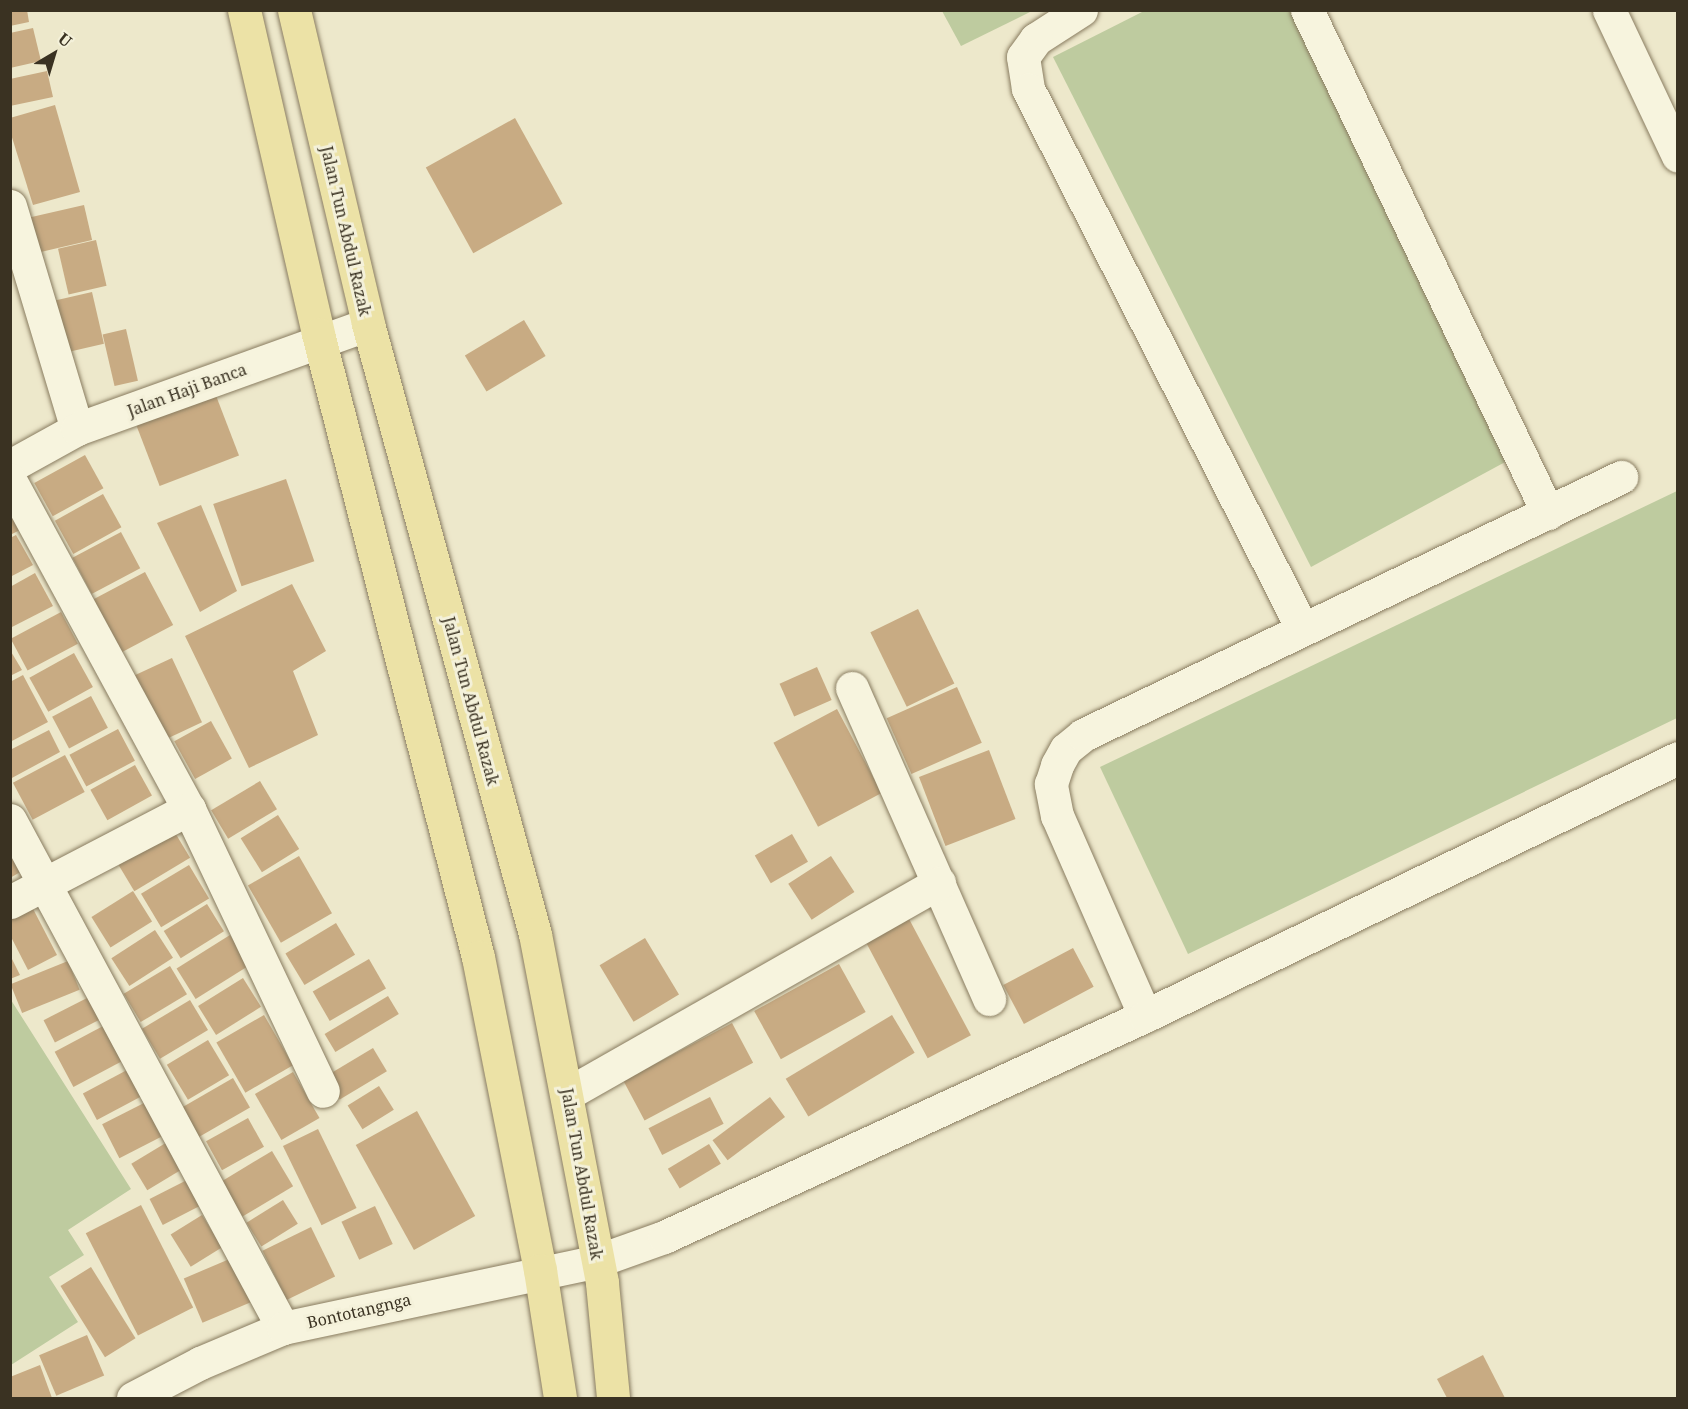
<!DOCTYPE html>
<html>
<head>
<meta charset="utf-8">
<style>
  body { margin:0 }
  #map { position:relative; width:1688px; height:1409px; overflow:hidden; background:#ede8cb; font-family:"Noto Serif",serif }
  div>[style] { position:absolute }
  .green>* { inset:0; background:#becb9f }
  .building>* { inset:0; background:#c8ab83; transform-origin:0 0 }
  .roads { filter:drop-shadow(0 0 2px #897c60) drop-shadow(0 0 2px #897c60) }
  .minor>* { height:33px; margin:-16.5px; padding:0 16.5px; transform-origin:16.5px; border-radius:16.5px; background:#f7f4de }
  .major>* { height:33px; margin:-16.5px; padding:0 16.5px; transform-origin:16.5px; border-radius:16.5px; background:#ece2a6 }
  span { translate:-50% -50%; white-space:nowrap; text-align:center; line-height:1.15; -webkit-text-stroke:6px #f4f1da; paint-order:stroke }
  .street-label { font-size:16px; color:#3a3222 }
  .frame { position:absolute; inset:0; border:12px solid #3a3222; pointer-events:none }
  .north { position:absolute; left:24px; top:24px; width:60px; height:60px; -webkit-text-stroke:4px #f4f1da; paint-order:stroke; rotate:38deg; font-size:16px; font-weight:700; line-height:24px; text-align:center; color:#3a3222 }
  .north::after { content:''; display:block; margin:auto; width:21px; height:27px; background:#3a3222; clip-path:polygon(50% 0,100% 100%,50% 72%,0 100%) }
</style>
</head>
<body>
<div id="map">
  <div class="green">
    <i style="clip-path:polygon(942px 11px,1032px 11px,961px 46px)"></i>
    <i style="clip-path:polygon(1144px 11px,1306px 11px,1520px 454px,1311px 567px,1053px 57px)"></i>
    <i style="clip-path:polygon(1677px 491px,1677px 718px,1188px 954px,1100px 767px)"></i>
    <i style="clip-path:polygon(11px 1000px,131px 1189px,68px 1230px,84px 1255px,49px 1277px,78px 1322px,11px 1365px)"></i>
  </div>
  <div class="building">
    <i style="clip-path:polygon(10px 10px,27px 10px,29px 22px,10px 26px)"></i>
    <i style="clip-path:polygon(33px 28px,41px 61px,10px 68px,10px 33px)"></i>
    <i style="clip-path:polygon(47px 71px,53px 97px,10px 106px,10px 79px)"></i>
    <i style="clip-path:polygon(55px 105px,80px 192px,33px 205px,10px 131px,10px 118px)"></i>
    <i style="left:515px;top:118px;width:98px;height:102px;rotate:61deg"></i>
    <i style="left:84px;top:205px;width:36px;height:56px;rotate:77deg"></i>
    <i style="left:96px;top:240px;width:47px;height:39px;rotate:77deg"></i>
    <i style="left:92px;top:292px;width:53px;height:39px;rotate:77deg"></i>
    <i style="left:524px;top:320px;width:42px;height:69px;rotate:59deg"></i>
    <i style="left:126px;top:329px;width:53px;height:24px;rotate:77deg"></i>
    <i style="left:215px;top:393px;width:67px;height:85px;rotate:69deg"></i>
    <i style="left:85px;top:455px;width:38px;height:58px;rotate:61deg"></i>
    <i style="left:286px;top:479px;width:87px;height:77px;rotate:71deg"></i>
    <i style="left:103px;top:494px;width:38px;height:55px;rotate:61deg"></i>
    <i style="clip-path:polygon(201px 505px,237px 591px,200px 612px,157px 523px)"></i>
    <i style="clip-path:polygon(10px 512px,20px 530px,10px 535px)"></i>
    <i style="left:121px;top:532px;width:41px;height:55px;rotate:62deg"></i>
    <i style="clip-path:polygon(16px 535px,33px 565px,10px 577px,10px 538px)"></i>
    <i style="left:145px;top:572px;width:60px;height:62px;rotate:62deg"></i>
    <i style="clip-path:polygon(35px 573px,53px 606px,10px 628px,10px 587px)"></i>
    <i style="clip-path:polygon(292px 584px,326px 651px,293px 671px,318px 735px,249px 768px,185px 636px)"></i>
    <i style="left:918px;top:609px;width:83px;height:53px;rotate:64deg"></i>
    <i style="left:61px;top:612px;width:36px;height:57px;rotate:62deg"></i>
    <i style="clip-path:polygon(10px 650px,22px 670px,10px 676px)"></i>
    <i style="left:74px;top:653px;width:39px;height:51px;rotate:61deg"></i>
    <i style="left:172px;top:658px;width:71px;height:47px;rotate:65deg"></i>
    <i style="left:817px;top:667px;width:36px;height:41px;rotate:66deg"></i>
    <i style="clip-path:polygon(23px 675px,48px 722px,10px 742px,10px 682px)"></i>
    <i style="left:957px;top:687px;width:61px;height:77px;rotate:66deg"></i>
    <i style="left:91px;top:696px;width:36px;height:44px;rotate:62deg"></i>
    <i style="left:837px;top:709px;width:95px;height:72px;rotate:62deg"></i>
    <i style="left:211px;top:721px;width:43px;height:42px;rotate:61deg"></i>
    <i style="left:118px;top:729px;width:36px;height:55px;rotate:62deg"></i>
    <i style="clip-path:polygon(49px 730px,60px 752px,10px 779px,10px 750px)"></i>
    <i style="left:989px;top:750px;width:74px;height:75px;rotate:69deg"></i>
    <i style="left:65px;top:755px;width:42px;height:59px;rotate:62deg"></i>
    <i style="left:135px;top:765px;width:35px;height:51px;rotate:61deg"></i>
    <i style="left:260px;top:781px;width:33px;height:57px;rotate:59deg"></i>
    <i style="left:278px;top:815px;width:40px;height:44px;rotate:58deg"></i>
    <i style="left:171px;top:826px;width:37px;height:65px;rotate:59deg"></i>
    <i style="left:792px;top:834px;width:32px;height:43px;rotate:60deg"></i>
    <i style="clip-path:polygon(10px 851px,22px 871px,10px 878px)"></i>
    <i style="left:299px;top:856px;width:66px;height:59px;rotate:60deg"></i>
    <i style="left:831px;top:856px;width:43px;height:51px;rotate:57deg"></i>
    <i style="left:189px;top:865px;width:39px;height:56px;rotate:59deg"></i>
    <i style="left:133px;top:891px;width:36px;height:49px;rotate:58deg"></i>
    <i style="clip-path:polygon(30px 903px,57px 955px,28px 970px,10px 935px,10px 913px)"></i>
    <i style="left:207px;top:904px;width:32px;height:51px;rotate:58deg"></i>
    <i style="left:908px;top:917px;width:134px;height:49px;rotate:62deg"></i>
    <i style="left:336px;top:923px;width:37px;height:59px;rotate:59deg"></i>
    <i style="left:155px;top:930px;width:33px;height:52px;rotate:57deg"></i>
    <i style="left:230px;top:935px;width:36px;height:63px;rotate:58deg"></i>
    <i style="left:645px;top:938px;width:66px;height:53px;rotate:59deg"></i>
    <i style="left:1073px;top:948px;width:44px;height:79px;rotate:62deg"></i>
    <i style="clip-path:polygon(10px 955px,20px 975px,10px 979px)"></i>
    <i style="left:369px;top:959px;width:34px;height:65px;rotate:60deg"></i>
    <i style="left:68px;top:961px;width:31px;height:62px;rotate:68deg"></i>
    <i style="left:839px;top:964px;width:55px;height:97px;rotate:61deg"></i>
    <i style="left:170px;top:966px;width:33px;height:54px;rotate:59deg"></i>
    <i style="left:243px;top:978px;width:34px;height:53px;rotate:58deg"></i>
    <i style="left:388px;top:996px;width:21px;height:74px;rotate:59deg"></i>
    <i style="left:89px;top:997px;width:25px;height:51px;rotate:63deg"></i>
    <i style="left:190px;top:1000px;width:35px;height:56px;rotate:59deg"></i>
    <i style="left:264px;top:1015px;width:58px;height:55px;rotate:60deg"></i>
    <i style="left:892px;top:1015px;width:44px;height:124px;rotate:59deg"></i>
    <i style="left:732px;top:1023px;width:45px;height:123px;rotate:62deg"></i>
    <i style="left:105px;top:1025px;width:40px;height:57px;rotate:62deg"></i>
    <i style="left:208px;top:1040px;width:41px;height:48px;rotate:59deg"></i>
    <i style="left:373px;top:1048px;width:27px;height:55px;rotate:59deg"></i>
    <i style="left:127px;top:1070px;width:30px;height:50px;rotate:62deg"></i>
    <i style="left:293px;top:1072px;width:53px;height:44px;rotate:60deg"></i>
    <i style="left:233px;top:1078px;width:34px;height:59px;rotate:60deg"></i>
    <i style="left:379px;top:1086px;width:28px;height:37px;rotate:58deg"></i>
    <i style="left:710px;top:1097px;width:30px;height:69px;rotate:63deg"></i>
    <i style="left:770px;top:1097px;width:25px;height:72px;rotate:53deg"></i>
    <i style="left:144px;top:1103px;width:38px;height:47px;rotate:63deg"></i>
    <i style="left:417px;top:1111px;width:120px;height:70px;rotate:61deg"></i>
    <i style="left:248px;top:1118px;width:33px;height:48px;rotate:61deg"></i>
    <i style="left:318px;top:1129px;width:88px;height:39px;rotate:64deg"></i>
    <i style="left:169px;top:1141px;width:31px;height:44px;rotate:59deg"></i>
    <i style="left:709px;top:1144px;width:23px;height:48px;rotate:59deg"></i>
    <i style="left:272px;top:1151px;width:41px;height:59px;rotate:59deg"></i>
    <i style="left:187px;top:1180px;width:29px;height:42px;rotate:63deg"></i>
    <i style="left:283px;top:1200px;width:28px;height:43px;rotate:58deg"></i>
    <i style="left:141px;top:1205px;width:115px;height:62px;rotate:63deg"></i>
    <i style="left:375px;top:1206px;width:42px;height:37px;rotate:65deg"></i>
    <i style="left:202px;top:1215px;width:38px;height:37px;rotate:58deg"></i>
    <i style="left:311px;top:1227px;width:55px;height:54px;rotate:64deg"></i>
    <i style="left:239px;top:1255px;width:48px;height:60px;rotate:67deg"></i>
    <i style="left:91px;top:1267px;width:84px;height:36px;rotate:58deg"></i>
    <i style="left:87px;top:1335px;width:44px;height:52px;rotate:67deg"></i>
    <i style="clip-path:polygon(1483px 1355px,1505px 1398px,1447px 1398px,1437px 1379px)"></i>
    <i style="clip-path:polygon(40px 1365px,52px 1398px,10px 1398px,10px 1377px)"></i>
  </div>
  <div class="roads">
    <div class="minor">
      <i style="left:1081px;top:10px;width:54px;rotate:147.2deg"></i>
      <i style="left:1036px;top:39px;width:22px;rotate:126deg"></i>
      <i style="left:1023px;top:57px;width:32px;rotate:81deg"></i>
      <i style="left:1028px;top:89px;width:605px;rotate:63.05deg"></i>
      <i style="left:1307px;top:10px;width:558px;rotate:64.4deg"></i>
      <i style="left:1609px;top:10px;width:161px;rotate:64.7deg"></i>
      <i style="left:10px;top:206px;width:233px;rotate:73.3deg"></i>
      <i style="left:10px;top:466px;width:77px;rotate:-28.9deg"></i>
      <i style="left:77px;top:429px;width:309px;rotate:-19.8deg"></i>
      <i style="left:10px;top:480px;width:375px;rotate:61.5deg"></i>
      <i style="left:189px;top:809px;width:312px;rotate:64.6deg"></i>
      <i style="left:852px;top:688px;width:340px;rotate:66.2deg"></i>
      <i style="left:10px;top:820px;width:577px;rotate:61.75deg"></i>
      <i style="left:10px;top:902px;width:202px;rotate:-27.5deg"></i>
      <i style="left:1145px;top:1016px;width:219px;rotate:-113.7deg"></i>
      <i style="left:1057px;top:816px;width:33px;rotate:-101deg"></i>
      <i style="left:1051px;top:784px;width:20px;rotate:-72deg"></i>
      <i style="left:1057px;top:765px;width:18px;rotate:-61deg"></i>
      <i style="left:1066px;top:749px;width:22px;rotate:-39deg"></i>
      <i style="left:1083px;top:735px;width:597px;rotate:-25.62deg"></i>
      <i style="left:567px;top:1094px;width:428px;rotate:-29.6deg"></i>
      <i style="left:133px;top:1398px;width:76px;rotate:-27.6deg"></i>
      <i style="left:200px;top:1363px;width:90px;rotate:-22.9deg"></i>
      <i style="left:283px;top:1328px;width:321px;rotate:-12deg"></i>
      <i style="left:597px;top:1261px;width:71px;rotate:-19.7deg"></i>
      <i style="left:664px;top:1237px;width:529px;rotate:-24.68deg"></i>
      <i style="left:1145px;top:1016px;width:592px;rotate:-25.83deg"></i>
    </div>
    <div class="major">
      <i style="left:244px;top:10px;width:332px;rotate:77.1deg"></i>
      <i style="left:318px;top:334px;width:643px;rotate:75.6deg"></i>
      <i style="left:478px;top:957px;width:319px;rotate:78.8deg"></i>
      <i style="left:540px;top:1270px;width:130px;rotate:81.1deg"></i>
      <i style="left:294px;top:10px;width:323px;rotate:76.7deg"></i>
      <i style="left:368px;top:324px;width:632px;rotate:74.69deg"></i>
      <i style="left:535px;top:934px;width:355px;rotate:79.1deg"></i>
      <i style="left:602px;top:1283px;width:116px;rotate:84.5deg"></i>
    </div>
  </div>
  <div class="street-label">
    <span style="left:346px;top:231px;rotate:77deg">Jalan Tun Abdul Razak</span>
    <span style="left:187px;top:390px;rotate:-20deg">Jalan Haji Banca</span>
    <span style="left:471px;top:701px;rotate:75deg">Jalan Tun Abdul Razak</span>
    <span style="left:582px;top:1174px;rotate:80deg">Jalan Tun Abdul Razak</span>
    <span style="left:359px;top:1311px;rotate:-13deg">Bontotangnga</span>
  </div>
  <div class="frame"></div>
  <div class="north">U</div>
</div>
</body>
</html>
